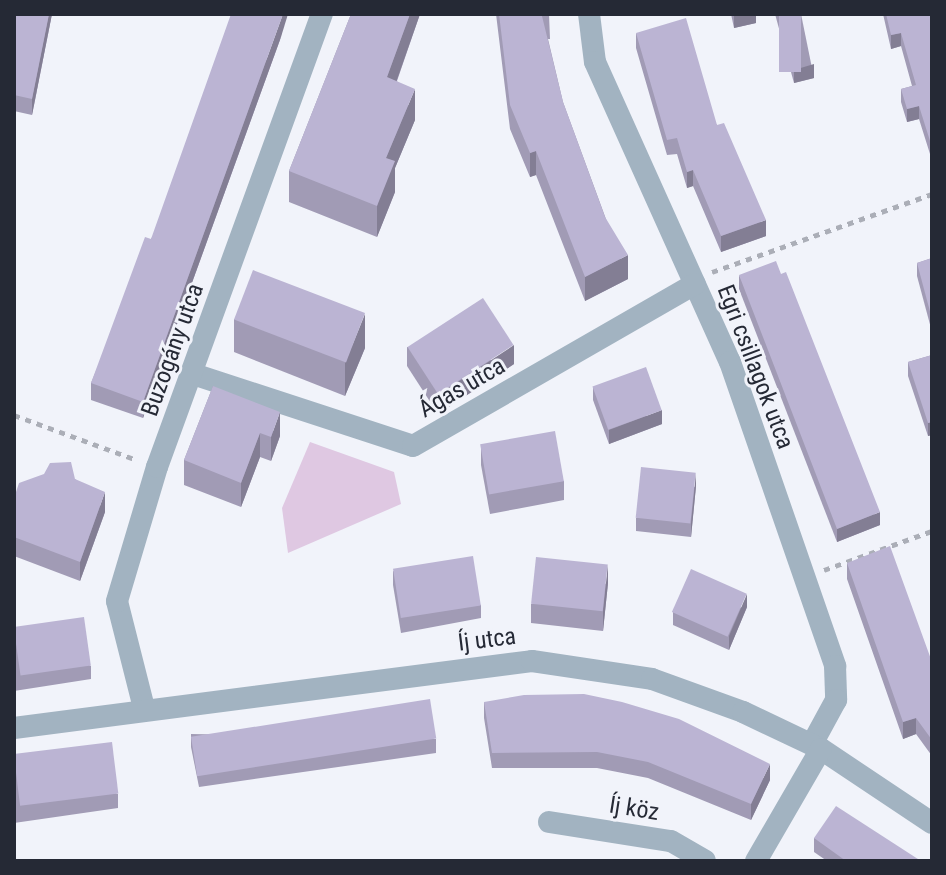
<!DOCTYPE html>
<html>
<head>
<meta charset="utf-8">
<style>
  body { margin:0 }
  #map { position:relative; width:946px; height:875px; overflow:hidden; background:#f1f3fa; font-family:"Roboto Condensed",sans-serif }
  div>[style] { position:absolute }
  .green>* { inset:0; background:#dfc8e2 }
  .path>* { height:5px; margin-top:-2.5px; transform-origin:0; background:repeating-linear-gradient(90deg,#abaeb7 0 6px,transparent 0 12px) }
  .street>* { height:22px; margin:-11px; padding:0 11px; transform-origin:11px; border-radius:11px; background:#a2b3c1 }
  .wall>* { inset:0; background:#a19bb5 }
  .shaded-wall>* { inset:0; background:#837e94; transform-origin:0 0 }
  .building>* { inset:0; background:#bbb4d3; transform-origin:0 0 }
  span { translate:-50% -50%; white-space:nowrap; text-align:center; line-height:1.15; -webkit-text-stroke:6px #f1f3fa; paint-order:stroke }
  .street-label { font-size:24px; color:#252935 }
  .frame { position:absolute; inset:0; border:16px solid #252935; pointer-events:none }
</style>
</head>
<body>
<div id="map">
  <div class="green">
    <i style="clip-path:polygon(310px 442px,394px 472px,401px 504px,288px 553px,282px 508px)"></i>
  </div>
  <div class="path">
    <i style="left:712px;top:272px;width:233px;rotate:-19.5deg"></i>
    <i style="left:14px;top:415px;width:131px;rotate:20.1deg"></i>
    <i style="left:824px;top:570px;width:115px;rotate:-19.9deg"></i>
  </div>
  <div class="street">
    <i style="left:589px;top:14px;width:48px;rotate:82.9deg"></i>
    <i style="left:595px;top:62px;width:329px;rotate:65.8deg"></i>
    <i style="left:730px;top:362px;width:322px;rotate:70.9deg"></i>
    <i style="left:835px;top:666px;width:34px;rotate:88deg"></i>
    <i style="left:836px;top:700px;width:50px;rotate:118.6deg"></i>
    <i style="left:193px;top:374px;width:231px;rotate:18.1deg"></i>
    <i style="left:413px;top:446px;width:325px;rotate:-29.9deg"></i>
    <i style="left:144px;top:708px;width:110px;rotate:-104.2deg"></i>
    <i style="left:117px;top:601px;width:140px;rotate:-73.4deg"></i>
    <i style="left:157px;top:467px;width:482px;rotate:-70deg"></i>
    <i style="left:14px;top:728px;width:522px;rotate:-7.37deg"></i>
    <i style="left:532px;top:661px;width:121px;rotate:8.5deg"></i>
    <i style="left:652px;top:679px;width:97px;rotate:19.9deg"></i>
    <i style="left:743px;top:712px;width:86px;rotate:25.4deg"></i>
    <i style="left:821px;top:749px;width:133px;rotate:33.7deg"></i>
    <i style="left:549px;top:822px;width:123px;rotate:8.9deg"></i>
    <i style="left:671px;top:841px;width:39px;rotate:30deg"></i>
    <i style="left:756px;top:861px;width:129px;rotate:-59.9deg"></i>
  </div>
  <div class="wall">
    <i style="clip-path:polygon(14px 14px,52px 14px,32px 115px,14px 111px)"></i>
    <i style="clip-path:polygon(351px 14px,420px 14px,397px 81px,415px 120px,395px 168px,395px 192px,377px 237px,289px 202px,289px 171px)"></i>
    <i style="clip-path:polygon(496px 14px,549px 14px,550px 39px,548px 39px,563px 102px,628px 279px,585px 301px,536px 175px,530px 177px,510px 129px)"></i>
    <i style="clip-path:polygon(731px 14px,756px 14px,756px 23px,734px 28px)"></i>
    <i style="clip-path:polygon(775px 14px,801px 14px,814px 78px,794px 83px)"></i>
    <i style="clip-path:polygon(883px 14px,932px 14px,930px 154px,919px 119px,907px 122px,901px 102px,901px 89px,912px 86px,901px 46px,891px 49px)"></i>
    <i style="clip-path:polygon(636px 33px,717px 125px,766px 236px,721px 252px,693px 186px,687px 188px,677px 154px,667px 155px,636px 48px)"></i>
    <i style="clip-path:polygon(281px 37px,143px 418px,91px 400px,91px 383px,151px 239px)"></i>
    <i style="clip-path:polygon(932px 258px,932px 332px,917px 276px,917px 263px)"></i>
    <i style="clip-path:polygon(739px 275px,880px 525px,837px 542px,739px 289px)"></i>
    <i style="clip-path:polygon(234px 319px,365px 348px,345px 396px,234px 352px)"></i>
    <i style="clip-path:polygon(407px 347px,514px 364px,438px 414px,407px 366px)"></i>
    <i style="clip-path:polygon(932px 355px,932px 435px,928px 436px,908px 376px,908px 362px)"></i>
    <i style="clip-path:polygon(213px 386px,280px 436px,271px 461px,260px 457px,241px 507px,184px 485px,184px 460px)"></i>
    <i style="clip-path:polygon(593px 387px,662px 424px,609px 444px,593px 400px)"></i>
    <i style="clip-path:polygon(481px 446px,564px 481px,564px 500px,490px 514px,481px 465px)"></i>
    <i style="clip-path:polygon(75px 479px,105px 512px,80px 581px,14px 556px,14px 498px)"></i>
    <i style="clip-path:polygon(696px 486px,691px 537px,636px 531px,636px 518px)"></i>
    <i style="clip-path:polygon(847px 563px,932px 662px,932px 756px,916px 734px,903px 739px,847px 579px)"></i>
    <i style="clip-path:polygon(393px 571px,481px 605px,481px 618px,401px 633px,393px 585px)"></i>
    <i style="clip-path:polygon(608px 583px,603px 631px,531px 623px,531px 604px)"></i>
    <i style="clip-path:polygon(747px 607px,729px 650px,673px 625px,673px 612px)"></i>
    <i style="clip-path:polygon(14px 627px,91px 666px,91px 679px,14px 691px)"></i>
    <i style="clip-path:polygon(484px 702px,770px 780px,751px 820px,648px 778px,597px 768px,492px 768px,484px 718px)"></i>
    <i style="clip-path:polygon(191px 734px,436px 739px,436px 753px,199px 787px,191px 747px)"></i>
    <i style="clip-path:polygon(14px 758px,118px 794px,118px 808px,14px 823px)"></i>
    <i style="clip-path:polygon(814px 838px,921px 861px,827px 861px,814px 852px)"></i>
  </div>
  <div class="shaded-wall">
    <i style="clip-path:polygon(49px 14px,52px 14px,32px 115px,32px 99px)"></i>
    <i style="clip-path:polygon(283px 14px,288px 14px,281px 37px,143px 418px,143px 402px)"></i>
    <i style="clip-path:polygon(410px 14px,420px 14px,387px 108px,387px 77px)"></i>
    <i style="clip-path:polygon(734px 14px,756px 14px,756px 23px,734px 28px)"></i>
    <i style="clip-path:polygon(901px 33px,901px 46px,891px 49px,891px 35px)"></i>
    <i style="clip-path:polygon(814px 64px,814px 78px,794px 83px,794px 70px)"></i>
    <i style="clip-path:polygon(415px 89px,415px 120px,395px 168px,395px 192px,377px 237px,377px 206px,386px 158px)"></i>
    <i style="clip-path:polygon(919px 106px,919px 119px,907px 122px,907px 109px)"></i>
    <i style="left:932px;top:140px;width:14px;height:2px;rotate:90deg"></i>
    <i style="clip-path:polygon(536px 151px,536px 175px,530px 177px,530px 153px)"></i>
    <i style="clip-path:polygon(693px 170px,693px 186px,687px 188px,687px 172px)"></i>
    <i style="clip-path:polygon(766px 220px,766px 236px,721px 252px,721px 236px)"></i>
    <i style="clip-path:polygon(628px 255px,628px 279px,585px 301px,585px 277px)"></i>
    <i style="clip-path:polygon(365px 314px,365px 348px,345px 396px,345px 363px)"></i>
    <i style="clip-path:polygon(514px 345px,514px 364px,438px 414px,438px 395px)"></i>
    <i style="clip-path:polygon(662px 410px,662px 424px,609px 444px,609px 430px)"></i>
    <i style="clip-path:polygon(280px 412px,280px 436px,271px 461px,271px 437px)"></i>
    <i style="clip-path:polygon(932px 422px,932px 435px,928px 436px,928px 423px)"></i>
    <i style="clip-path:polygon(260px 433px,260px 457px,241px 507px,241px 483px)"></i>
    <i style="clip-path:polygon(696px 473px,696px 486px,691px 537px,691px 523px)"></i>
    <i style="clip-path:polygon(105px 492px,105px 512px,80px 581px,80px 562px)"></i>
    <i style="clip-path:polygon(880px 512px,880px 525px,837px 542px,837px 529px)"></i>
    <i style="clip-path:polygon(608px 564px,608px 583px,603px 631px,603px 611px)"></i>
    <i style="clip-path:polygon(747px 594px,747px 607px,729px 650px,729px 636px)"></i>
    <i style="clip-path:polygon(916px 718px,916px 734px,903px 739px,903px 722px)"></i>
    <i style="clip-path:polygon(770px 764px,770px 780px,751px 820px,751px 804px)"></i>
  </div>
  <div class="building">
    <i style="clip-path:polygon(14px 14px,49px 14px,32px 99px,14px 95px)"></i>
    <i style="clip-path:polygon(231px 14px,283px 14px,143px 402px,91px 383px,145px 237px,151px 239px)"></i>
    <i style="clip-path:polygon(351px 14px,410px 14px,387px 77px,415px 89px,386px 158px,395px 161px,377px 206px,289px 171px)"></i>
    <i style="clip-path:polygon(499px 14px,549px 14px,550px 15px,542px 16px,563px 102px,605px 217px,628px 255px,585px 277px,536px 151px,530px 153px,510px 105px)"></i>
    <i style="left:779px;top:14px;width:22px;height:58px"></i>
    <i style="clip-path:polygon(886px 14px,932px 14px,932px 140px,930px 141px,919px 106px,907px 109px,901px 89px,916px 85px,901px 33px,891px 35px)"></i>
    <i style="clip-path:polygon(686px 18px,717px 125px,724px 123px,766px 220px,721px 236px,693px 170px,687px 172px,677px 138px,667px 140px,636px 33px)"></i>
    <i style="clip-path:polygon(932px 258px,932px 319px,917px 263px)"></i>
    <i style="clip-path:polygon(776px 261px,781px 274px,786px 272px,880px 512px,837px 529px,739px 275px)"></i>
    <i style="left:253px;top:270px;width:120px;height:53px;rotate:21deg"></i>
    <i style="left:483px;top:298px;width:56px;height:90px;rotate:57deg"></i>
    <i style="clip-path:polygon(932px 355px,932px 422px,928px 423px,908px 362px)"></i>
    <i style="left:646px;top:367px;width:46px;height:57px;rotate:70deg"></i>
    <i style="clip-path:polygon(213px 386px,280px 412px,271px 437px,260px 433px,241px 483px,184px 460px)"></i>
    <i style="left:555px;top:431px;width:51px;height:76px;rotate:80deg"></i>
    <i style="clip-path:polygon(71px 462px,75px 479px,105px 492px,80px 562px,14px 537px,14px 498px,19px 483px,44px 474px,50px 463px)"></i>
    <i style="left:641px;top:467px;width:55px;height:51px;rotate:6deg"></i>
    <i style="clip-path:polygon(890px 546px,932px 662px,932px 740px,916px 718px,903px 722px,847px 563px)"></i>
    <i style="left:473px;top:556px;width:50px;height:81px;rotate:81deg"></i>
    <i style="left:536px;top:557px;width:72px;height:47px;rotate:6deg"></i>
    <i style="left:691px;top:569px;width:61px;height:47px;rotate:24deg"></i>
    <i style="left:84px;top:617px;width:49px;height:71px;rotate:82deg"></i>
    <i style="clip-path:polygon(584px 694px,622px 702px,679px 719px,770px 764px,751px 804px,648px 762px,597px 752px,492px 753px,484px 702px,524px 695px)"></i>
    <i style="left:430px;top:699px;width:40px;height:242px;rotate:81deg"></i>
    <i style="left:112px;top:742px;width:52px;height:99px;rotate:83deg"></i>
    <i style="clip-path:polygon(836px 806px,921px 861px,846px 861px,814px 838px)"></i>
  </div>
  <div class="street-label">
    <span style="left:173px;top:350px;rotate:-70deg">Buzogány utca</span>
    <span style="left:755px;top:367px;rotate:69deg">Egri csillagok utca</span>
    <span style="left:462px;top:388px;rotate:-30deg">Ágas utca</span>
    <span style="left:487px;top:640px;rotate:-7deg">Íj utca</span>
    <span style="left:634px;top:809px;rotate:9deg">Íj köz</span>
  </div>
  <div class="frame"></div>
</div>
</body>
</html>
